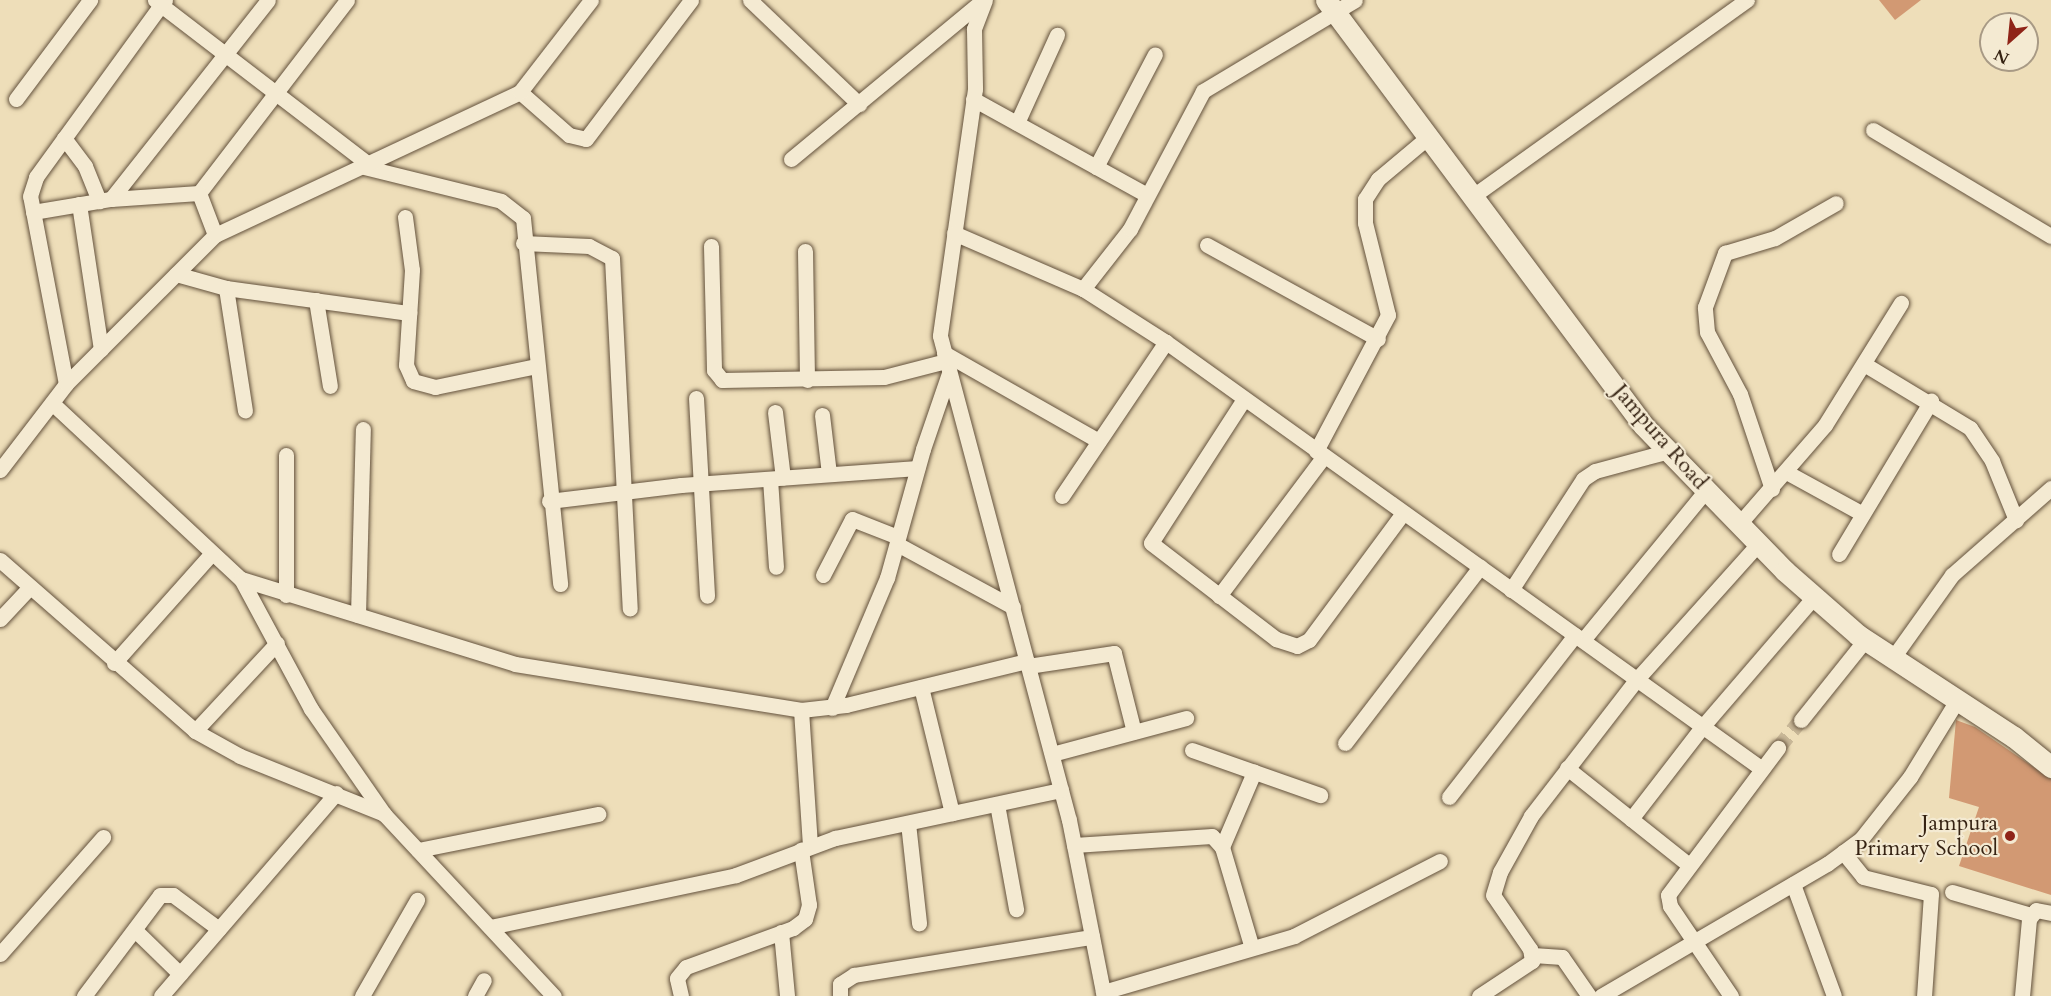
<!DOCTYPE html>
<html>
<head>
<meta charset="utf-8">
<style>
  body { margin:0 }
  #map { position:relative; width:2051px; height:996px; overflow:hidden; background:#eedeb9; font-family:Cardo,serif }
  div>[style] { position:absolute }
  .building>* { inset:0; background:#d29973 }
  .street-tunnel>* { height:15px; margin-top:-7.5px; transform-origin:0; background:repeating-linear-gradient(90deg,#c9b898 0 15px,transparent 0 23px) }
  .roads { filter:drop-shadow(0 0 2px #63513c) drop-shadow(0 0 2px #63513c) }
  .street>* { height:15px; margin:-7.5px; padding:0 7.5px; transform-origin:7.5px; border-radius:7.5px; background:#f4ead2 }
  .secondary>* { height:21px; margin:-10.5px; padding:0 10.5px; transform-origin:10.5px; border-radius:10.5px; background:#f4ead2 }
  .dots>* { width:16px; height:16px; translate:-50% -50%; box-sizing:border-box; border:3px solid #f4ead2; border-radius:50% }
  span { translate:-50% -50%; white-space:nowrap; text-align:center; line-height:1.15; -webkit-text-stroke:4.5px #f4ead2; paint-order:stroke }
  .street-label { font-size:22px; color:#352212 }
  .poi-label { font-size:22px; color:#352212 }
  .right { translate:-100% -50%; text-align:right }
  .north { position:absolute; left:1979px; top:12px; width:60px; height:60px; box-sizing:border-box; background:#f4ead2; border:2px solid #a89a85; border-radius:50%; rotate:207deg; font-size:16px; font-weight:700; line-height:24px; text-align:center; color:#352212 }
  .north::after { content:''; display:block; margin:auto; width:21px; height:27px; background:#8f2418; clip-path:polygon(50% 0,100% 100%,50% 72%,0 100%) }
</style>
</head>
<body>
<div id="map">
  <div class="building">
    <i style="clip-path:polygon(1879px 0,1921px 0,1895px 20px)"></i>
    <i style="clip-path:polygon(1956px 720px,1975px 727px,2051px 779px,2051px 895px,1959px 866px,1979px 807px,1949px 798px)"></i>
  </div>
  <div class="street-tunnel">
    <i style="left:1778px;top:748px;width:36px;rotate:-51deg"></i>
  </div>
  <div class="roads">
    <div class="street">
      <i style="left:165px;top:0;width:6px;rotate:129deg"></i>
      <i style="left:161px;top:5px;width:260px;rotate:37.5deg"></i>
      <i style="left:750px;top:0;width:151px;rotate:43.7deg"></i>
      <i style="left:985px;top:0;width:31px;rotate:111deg"></i>
      <i style="left:974px;top:29px;width:60px;rotate:89deg"></i>
      <i style="left:975px;top:89px;width:249px;rotate:98.1deg"></i>
      <i style="left:940px;top:336px;width:501px;rotate:75.08deg"></i>
      <i style="left:1069px;top:820px;width:179px;rotate:78.8deg"></i>
      <i style="left:520px;top:92px;width:65px;rotate:41.3deg"></i>
      <i style="left:569px;top:135px;width:17px;rotate:13deg"></i>
      <i style="left:586px;top:139px;width:174px;rotate:-52.9deg"></i>
      <i style="left:16px;top:99px;width:124px;rotate:-53.2deg"></i>
      <i style="left:973px;top:99px;width:199px;rotate:28.9deg"></i>
      <i style="left:1017px;top:123px;width:97px;rotate:-65.6deg"></i>
      <i style="left:1873px;top:130px;width:207px;rotate:30.8deg"></i>
      <i style="left:64px;top:138px;width:35px;rotate:53deg"></i>
      <i style="left:85px;top:166px;width:38px;rotate:68deg"></i>
      <i style="left:791px;top:159px;width:249px;rotate:-39.6deg"></i>
      <i style="left:360px;top:166px;width:145px;rotate:13.9deg"></i>
      <i style="left:501px;top:201px;width:28px;rotate:38deg"></i>
      <i style="left:523px;top:218px;width:368px;rotate:84.2deg"></i>
      <i style="left:1096px;top:167px;width:127px;rotate:-62.4deg"></i>
      <i style="left:199px;top:193px;width:243px;rotate:-52.5deg"></i>
      <i style="left:1473px;top:196px;width:337px;rotate:-35.6deg"></i>
      <i style="left:111px;top:199px;width:253px;rotate:-51.7deg"></i>
      <i style="left:79px;top:204px;width:147px;rotate:81.4deg"></i>
      <i style="left:33px;top:212px;width:79px;rotate:-9.5deg"></i>
      <i style="left:111px;top:199px;width:88px;rotate:-3.9deg"></i>
      <i style="left:199px;top:193px;width:45px;rotate:69.1deg"></i>
      <i style="left:405px;top:217px;width:53px;rotate:82.5deg"></i>
      <i style="left:412px;top:270px;width:95px;rotate:93.6deg"></i>
      <i style="left:406px;top:365px;width:17px;rotate:66deg"></i>
      <i style="left:413px;top:381px;width:23px;rotate:15deg"></i>
      <i style="left:435px;top:387px;width:103px;rotate:-11.7deg"></i>
      <i style="left:954px;top:233px;width:141px;rotate:23.5deg"></i>
      <i style="left:1083px;top:289px;width:98px;rotate:32.6deg"></i>
      <i style="left:1166px;top:342px;width:733px;rotate:35.62deg"></i>
      <i style="left:523px;top:243px;width:66px;rotate:2.6deg"></i>
      <i style="left:589px;top:246px;width:26px;rotate:28deg"></i>
      <i style="left:612px;top:258px;width:351px;rotate:87.1deg"></i>
      <i style="left:1207px;top:245px;width:195px;rotate:28.8deg"></i>
      <i style="left:711px;top:246px;width:124px;rotate:88.6deg"></i>
      <i style="left:714px;top:370px;width:13px;rotate:51deg"></i>
      <i style="left:722px;top:380px;width:162px;rotate:-1.1deg"></i>
      <i style="left:884px;top:377px;width:64px;rotate:-14.5deg"></i>
      <i style="left:805px;top:251px;width:129px;rotate:89.1deg"></i>
      <i style="left:176px;top:274px;width:52px;rotate:15.6deg"></i>
      <i style="left:226px;top:288px;width:185px;rotate:7.8deg"></i>
      <i style="left:226px;top:288px;width:124px;rotate:81.2deg"></i>
      <i style="left:1083px;top:289px;width:76px;rotate:-51.9deg"></i>
      <i style="left:1130px;top:229px;width:156px;rotate:-62.1deg"></i>
      <i style="left:1203px;top:91px;width:177px;rotate:-30.9deg"></i>
      <i style="left:316px;top:300px;width:87px;rotate:80.8deg"></i>
      <i style="left:944px;top:353px;width:178px;rotate:29.6deg"></i>
      <i style="left:1864px;top:364px;width:124px;rotate:31.1deg"></i>
      <i style="left:1970px;top:428px;width:40px;rotate:56deg"></i>
      <i style="left:1992px;top:461px;width:64px;rotate:67.9deg"></i>
      <i style="left:66px;top:384px;width:191px;rotate:-100.8deg"></i>
      <i style="left:30px;top:196px;width:20px;rotate:-72deg"></i>
      <i style="left:36px;top:177px;width:213px;rotate:-54deg"></i>
      <i style="left:161px;top:5px;width:8px;rotate:-140deg"></i>
      <i style="left:696px;top:398px;width:198px;rotate:86.8deg"></i>
      <i style="left:1244px;top:399px;width:171px;rotate:122.9deg"></i>
      <i style="left:1151px;top:543px;width:158px;rotate:37.5deg"></i>
      <i style="left:1276px;top:639px;width:22px;rotate:18deg"></i>
      <i style="left:1297px;top:646px;width:13px;rotate:-27deg"></i>
      <i style="left:1309px;top:640px;width:158px;rotate:-53.5deg"></i>
      <i style="left:52px;top:403px;width:258px;rotate:43deg"></i>
      <i style="left:241px;top:579px;width:287px;rotate:17.2deg"></i>
      <i style="left:515px;top:664px;width:290px;rotate:9.1deg"></i>
      <i style="left:801px;top:710px;width:45px;rotate:-6.3deg"></i>
      <i style="left:846px;top:705px;width:186px;rotate:-13.7deg"></i>
      <i style="left:775px;top:412px;width:66px;rotate:83.1deg"></i>
      <i style="left:822px;top:415px;width:59px;rotate:83.2deg"></i>
      <i style="left:1316px;top:451px;width:154px;rotate:-62.1deg"></i>
      <i style="left:1388px;top:315px;width:95px;rotate:-104deg"></i>
      <i style="left:1365px;top:223px;width:24px;rotate:-90deg"></i>
      <i style="left:1365px;top:199px;width:24px;rotate:-57deg"></i>
      <i style="left:1378px;top:179px;width:65px;rotate:-40deg"></i>
      <i style="left:0;top:470px;width:108px;rotate:-52.5deg"></i>
      <i style="left:66px;top:384px;width:211px;rotate:-45deg"></i>
      <i style="left:215px;top:235px;width:337px;rotate:-25.1deg"></i>
      <i style="left:520px;top:92px;width:116px;rotate:-52.3deg"></i>
      <i style="left:1788px;top:473px;width:85px;rotate:28.7deg"></i>
      <i style="left:770px;top:479px;width:88px;rotate:86.1deg"></i>
      <i style="left:1772px;top:489px;width:100px;rotate:-108.6deg"></i>
      <i style="left:1740px;top:394px;width:70px;rotate:-118deg"></i>
      <i style="left:1707px;top:332px;width:25px;rotate:-95deg"></i>
      <i style="left:1705px;top:307px;width:58px;rotate:-69.7deg"></i>
      <i style="left:1725px;top:253px;width:52px;rotate:-16.7deg"></i>
      <i style="left:1775px;top:238px;width:70px;rotate:-29.8deg"></i>
      <i style="left:1062px;top:496px;width:186px;rotate:-56deg"></i>
      <i style="left:549px;top:501px;width:133px;rotate:-6.9deg"></i>
      <i style="left:681px;top:485px;width:237px;rotate:-4.1deg"></i>
      <i style="left:1739px;top:524px;width:131px;rotate:-49deg"></i>
      <i style="left:1825px;top:425px;width:144px;rotate:-58.1deg"></i>
      <i style="left:897px;top:544px;width:132px;rotate:28.5deg"></i>
      <i style="left:1839px;top:554px;width:179px;rotate:-59deg"></i>
      <i style="left:0;top:560px;width:259px;rotate:41.2deg"></i>
      <i style="left:195px;top:731px;width:51px;rotate:29.1deg"></i>
      <i style="left:240px;top:756px;width:155px;rotate:21.9deg"></i>
      <i style="left:384px;top:814px;width:249px;rotate:47deg"></i>
      <i style="left:823px;top:575px;width:63px;rotate:-62.6deg"></i>
      <i style="left:852px;top:519px;width:49px;rotate:21.4deg"></i>
      <i style="left:241px;top:579px;width:148px;rotate:61.7deg"></i>
      <i style="left:311px;top:709px;width:128px;rotate:55.2deg"></i>
      <i style="left:1511px;top:590px;width:132px;rotate:-57deg"></i>
      <i style="left:1583px;top:479px;width:14px;rotate:-34deg"></i>
      <i style="left:1595px;top:471px;width:77px;rotate:-15.1deg"></i>
      <i style="left:286px;top:595px;width:140px;rotate:-90deg"></i>
      <i style="left:1219px;top:596px;width:175px;rotate:-53.1deg"></i>
      <i style="left:358px;top:615px;width:186px;rotate:-88.5deg"></i>
      <i style="left:0;top:619px;width:44px;rotate:-46.8deg"></i>
      <i style="left:1583px;top:640px;width:194px;rotate:-50.6deg"></i>
      <i style="left:1892px;top:659px;width:103px;rotate:-54.5deg"></i>
      <i style="left:1952px;top:575px;width:132px;rotate:-41.3deg"></i>
      <i style="left:114px;top:663px;width:146px;rotate:-48.3deg"></i>
      <i style="left:1028px;top:666px;width:87px;rotate:-8.6deg"></i>
      <i style="left:1114px;top:653px;width:81px;rotate:75.8deg"></i>
      <i style="left:921px;top:687px;width:130px;rotate:76.2deg"></i>
      <i style="left:832px;top:708px;width:141px;rotate:-67.1deg"></i>
      <i style="left:887px;top:578px;width:134px;rotate:-74.4deg"></i>
      <i style="left:923px;top:449px;width:80px;rotate:-71.1deg"></i>
      <i style="left:801px;top:710px;width:136px;rotate:86.2deg"></i>
      <i style="left:1801px;top:720px;width:102px;rotate:-51.3deg"></i>
      <i style="left:195px;top:731px;width:120px;rotate:-47deg"></i>
      <i style="left:1345px;top:743px;width:222px;rotate:-52.5deg"></i>
      <i style="left:1192px;top:750px;width:136px;rotate:19.4deg"></i>
      <i style="left:1052px;top:754px;width:139px;rotate:-15deg"></i>
      <i style="left:1567px;top:768px;width:156px;rotate:38.5deg"></i>
      <i style="left:1449px;top:797px;width:205px;rotate:-52.1deg"></i>
      <i style="left:997px;top:804px;width:107px;rotate:79.7deg"></i>
      <i style="left:1631px;top:819px;width:118px;rotate:-52.3deg"></i>
      <i style="left:1703px;top:726px;width:170px;rotate:-49.3deg"></i>
      <i style="left:908px;top:823px;width:101px;rotate:83.7deg"></i>
      <i style="left:1074px;top:845px;width:138px;rotate:-3.7deg"></i>
      <i style="left:1212px;top:836px;width:15px;rotate:48deg"></i>
      <i style="left:1222px;top:847px;width:105px;rotate:73.5deg"></i>
      <i style="left:1222px;top:847px;width:82px;rotate:-66.9deg"></i>
      <i style="left:418px;top:850px;width:184px;rotate:-11.3deg"></i>
      <i style="left:1843px;top:852px;width:32px;rotate:51deg"></i>
      <i style="left:1863px;top:877px;width:70px;rotate:14deg"></i>
      <i style="left:1931px;top:894px;width:102px;rotate:93.9deg"></i>
      <i style="left:1793px;top:884px;width:119px;rotate:69.9deg"></i>
      <i style="left:1952px;top:892px;width:82px;rotate:16.2deg"></i>
      <i style="left:490px;top:927px;width:251px;rotate:-11.9deg"></i>
      <i style="left:736px;top:875px;width:106px;rotate:-20.5deg"></i>
      <i style="left:835px;top:838px;width:231px;rotate:-12deg"></i>
      <i style="left:137px;top:932px;width:60px;rotate:44.3deg"></i>
      <i style="left:781px;top:932px;width:64px;rotate:84.6deg"></i>
      <i style="left:0;top:954px;width:156px;rotate:-48.6deg"></i>
      <i style="left:1533px;top:955px;width:29px;rotate:4deg"></i>
      <i style="left:1562px;top:957px;width:47px;rotate:55.3deg"></i>
      <i style="left:1103px;top:992px;width:199px;rotate:-16.3deg"></i>
      <i style="left:1294px;top:936px;width:164px;rotate:-27.2deg"></i>
      <i style="left:84px;top:996px;width:126px;rotate:-53deg"></i>
      <i style="left:160px;top:895px;width:13px"></i>
      <i style="left:173px;top:895px;width:57px;rotate:36.5deg"></i>
      <i style="left:161px;top:996px;width:268px;rotate:-49.2deg"></i>
      <i style="left:362px;top:996px;width:111px;rotate:-60.2deg"></i>
      <i style="left:475px;top:996px;width:18px;rotate:-61deg"></i>
      <i style="left:681px;top:996px;width:18px;rotate:-103deg"></i>
      <i style="left:677px;top:978px;width:14px;rotate:-51deg"></i>
      <i style="left:686px;top:967px;width:114px;rotate:-20deg"></i>
      <i style="left:793px;top:928px;width:15px;rotate:-37deg"></i>
      <i style="left:805px;top:919px;width:15px;rotate:-74deg"></i>
      <i style="left:809px;top:905px;width:56px;rotate:-98.3deg"></i>
      <i style="left:840px;top:996px;width:12px;rotate:-90deg"></i>
      <i style="left:840px;top:984px;width:17px;rotate:-33deg"></i>
      <i style="left:854px;top:975px;width:241px;rotate:-9.1deg"></i>
      <i style="left:1479px;top:996px;width:64px;rotate:-33.4deg"></i>
      <i style="left:1532px;top:961px;width:12px;rotate:-99deg"></i>
      <i style="left:1530px;top:949px;width:65px;rotate:-124.4deg"></i>
      <i style="left:1493px;top:895px;width:24px;rotate:-73deg"></i>
      <i style="left:1500px;top:872px;width:64px;rotate:-61deg"></i>
      <i style="left:1531px;top:816px;width:173px;rotate:-52.3deg"></i>
      <i style="left:1637px;top:679px;width:181px;rotate:-48.1deg"></i>
      <i style="left:1601px;top:996px;width:262px;rotate:-30.3deg"></i>
      <i style="left:1827px;top:864px;width:42px;rotate:-36.3deg"></i>
      <i style="left:1861px;top:839px;width:79px;rotate:-51.7deg"></i>
      <i style="left:1910px;top:777px;width:88px;rotate:-58.5deg"></i>
      <i style="left:1731px;top:996px;width:109px;rotate:-124.1deg"></i>
      <i style="left:1670px;top:906px;width:11px;rotate:-100deg"></i>
      <i style="left:1668px;top:895px;width:184px;rotate:-53.2deg"></i>
      <i style="left:2022px;top:996px;width:77px;rotate:-84.8deg"></i>
      <i style="left:2029px;top:919px;width:11px;rotate:-52deg"></i>
      <i style="left:2036px;top:910px;width:15px;rotate:11deg"></i>
    </div>
    <div class="secondary">
      <i style="left:1326px;top:0;width:530px;rotate:53.28deg"></i>
      <i style="left:1643px;top:425px;width:204px;rotate:45.8deg"></i>
      <i style="left:1785px;top:571px;width:97px;rotate:41.2deg"></i>
      <i style="left:1858px;top:635px;width:186px;rotate:33.2deg"></i>
      <i style="left:2014px;top:737px;width:48px;rotate:39deg"></i>
    </div>
  </div>
  <div class="dots">
    <i style="left:2010px;top:836px;background:#8f2418"></i>
  </div>
  <div class="street-label">
    <span style="left:1660px;top:437px;rotate:49deg">Jampura Road</span>
  </div>
  <div class="poi-label">
    <span class="right" style="left:1998px;top:836px">Jampura<br>Primary School</span>
  </div>
  <div class="north">N</div>
</div>
</body>
</html>
